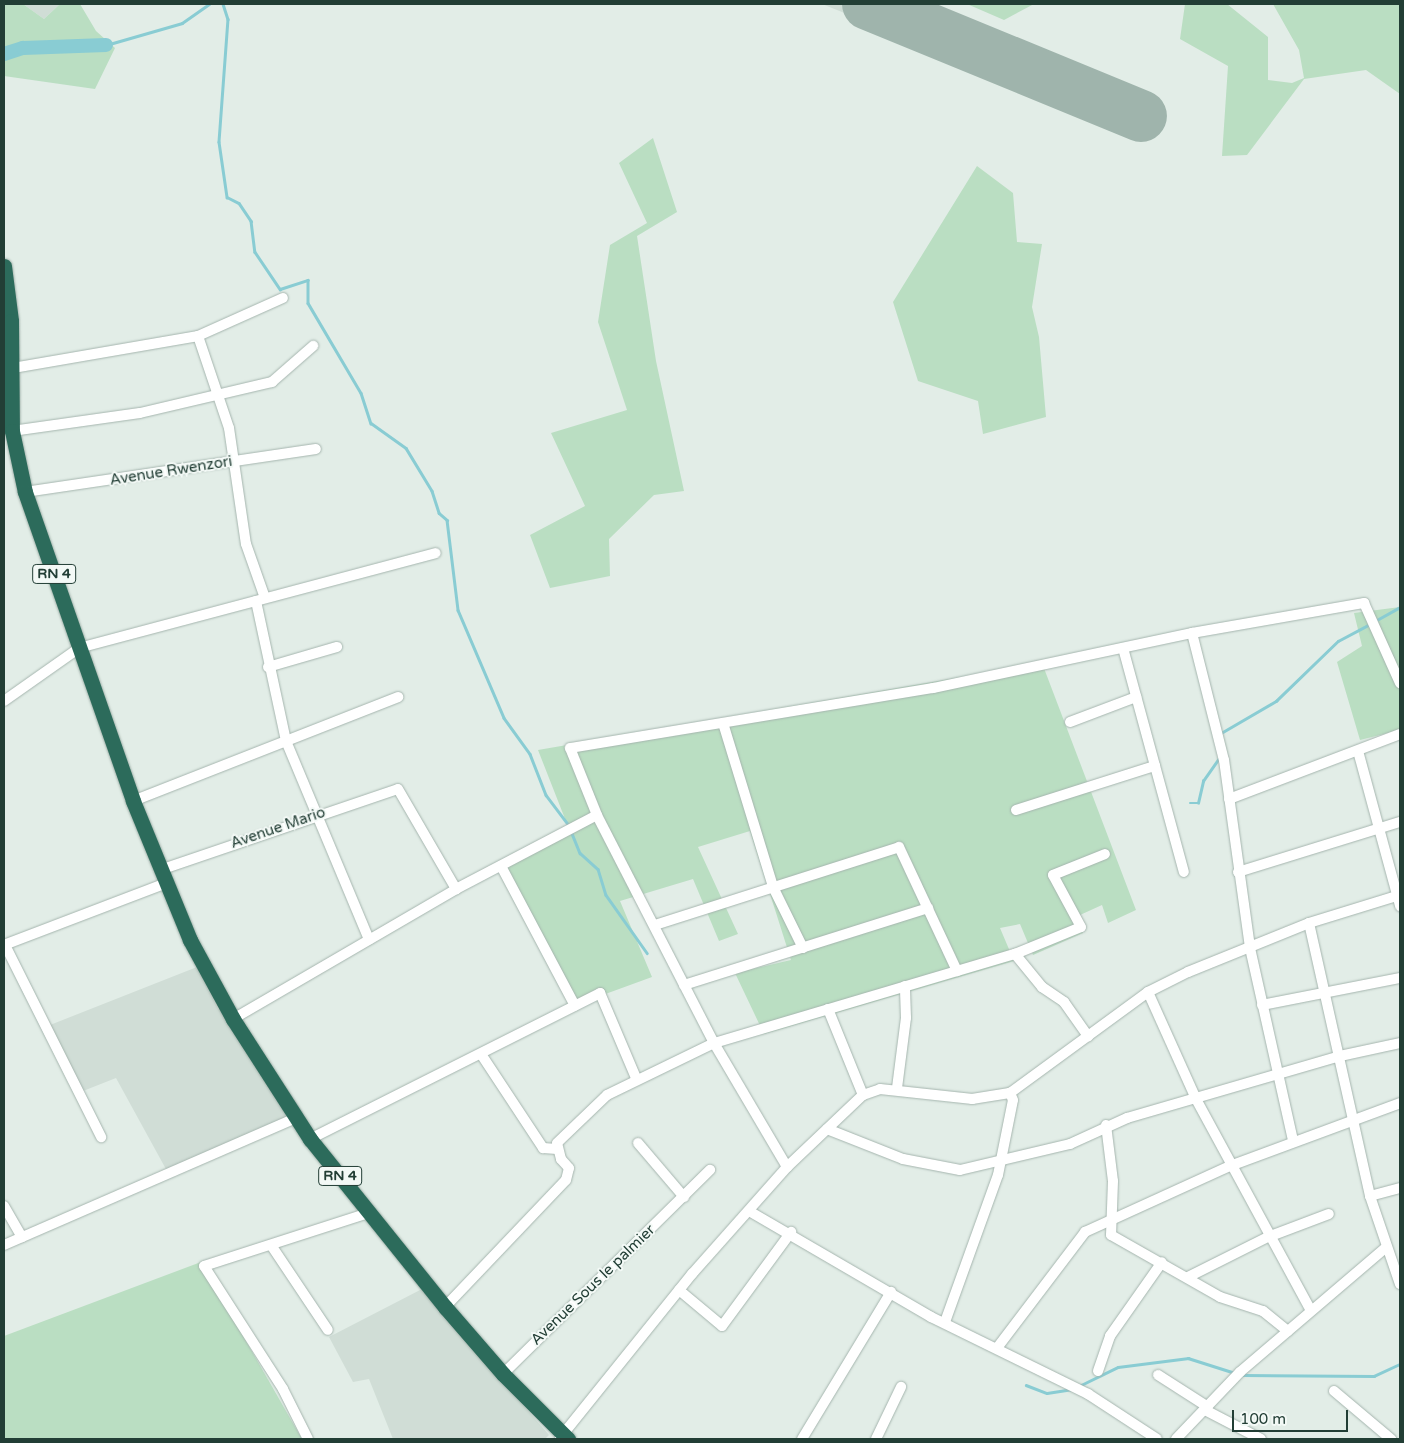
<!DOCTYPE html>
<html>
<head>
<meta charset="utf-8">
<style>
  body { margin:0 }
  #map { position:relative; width:1404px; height:1443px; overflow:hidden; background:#e2ede7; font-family:"Varela Round",sans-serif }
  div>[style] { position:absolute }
  .built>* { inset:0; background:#d0ddd6 }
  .green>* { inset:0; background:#badec2 }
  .stream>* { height:2.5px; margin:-1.25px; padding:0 1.25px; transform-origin:1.25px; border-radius:1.25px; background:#89ccd3 }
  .river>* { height:14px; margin:-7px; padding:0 7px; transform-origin:7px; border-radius:7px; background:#89ccd3 }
  .runway>* { height:52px; margin:-26px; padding:0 26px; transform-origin:26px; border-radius:26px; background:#9fb4ac }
  .roads { filter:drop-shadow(0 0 1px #a5b5ae) drop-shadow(0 0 1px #a5b5ae) }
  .minor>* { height:10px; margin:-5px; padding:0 5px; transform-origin:5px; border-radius:5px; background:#fff }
  .highway>* { height:15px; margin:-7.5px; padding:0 7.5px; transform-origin:7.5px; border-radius:7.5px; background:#2c6b5b }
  span { translate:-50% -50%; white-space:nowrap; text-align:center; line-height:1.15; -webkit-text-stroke:4px #f3f9f6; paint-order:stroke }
  .shield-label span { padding:1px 4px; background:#f3f9f6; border:1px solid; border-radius:4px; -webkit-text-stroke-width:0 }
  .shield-label { font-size:14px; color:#223e35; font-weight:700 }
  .street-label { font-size:15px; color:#223e35 }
  .frame { position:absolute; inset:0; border:5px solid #223e35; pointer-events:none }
  .scale { position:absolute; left:1232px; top:1410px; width:116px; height:22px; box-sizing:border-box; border:2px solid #223e35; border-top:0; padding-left:6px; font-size:15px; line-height:18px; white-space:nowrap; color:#223e35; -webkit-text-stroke:4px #f3f9f6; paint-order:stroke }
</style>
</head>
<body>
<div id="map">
  <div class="built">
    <i style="clip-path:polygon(23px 4px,60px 4px,44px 19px)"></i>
    <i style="clip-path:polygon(822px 4px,909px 4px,1159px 107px,1146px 134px)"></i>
    <i style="clip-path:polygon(197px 967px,218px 1009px,240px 1018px,303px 1112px,167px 1171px,116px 1078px,83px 1091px,50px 1025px)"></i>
    <i style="clip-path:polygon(422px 1289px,549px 1435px,545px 1439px,393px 1439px,369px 1379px,353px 1382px,329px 1337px)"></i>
  </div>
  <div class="green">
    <i style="clip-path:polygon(4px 4px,23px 4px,44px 19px,60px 4px,80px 4px,96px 31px,115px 48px,95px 89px,4px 76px)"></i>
    <i style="clip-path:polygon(967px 4px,1034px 4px,1004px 20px)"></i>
    <i style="clip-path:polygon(1185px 4px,1227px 4px,1268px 37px,1268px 80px,1292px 83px,1304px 78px,1299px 50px,1273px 4px,1400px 4px,1400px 94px,1366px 70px,1304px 79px,1247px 155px,1222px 156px,1228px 66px,1180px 39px)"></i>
    <i style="clip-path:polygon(653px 138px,677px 212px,637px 236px,656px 361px,684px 491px,654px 495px,609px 539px,610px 576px,550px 588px,530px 535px,585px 506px,551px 433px,627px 410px,598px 322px,610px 245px,647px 223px,619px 163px)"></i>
    <i style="clip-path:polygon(977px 166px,1013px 193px,1017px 242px,1042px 244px,1032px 307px,1039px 337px,1046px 417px,983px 434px,978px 401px,918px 381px,893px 302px)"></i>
    <i style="clip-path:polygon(1400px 607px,1400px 730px,1360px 740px,1337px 662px,1362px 646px,1354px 613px)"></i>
    <i style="clip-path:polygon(1042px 663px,1136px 910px,1108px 923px,1102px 905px,1080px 915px,1083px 933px,1033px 955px,1020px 924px,1000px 928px,1014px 961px,764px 1034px,735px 973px,791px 960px,750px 831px,698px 847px,738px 934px,719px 941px,693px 879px,620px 901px,652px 977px,578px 1004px,505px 865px,569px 829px,538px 750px)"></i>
    <i style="clip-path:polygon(201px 1262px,302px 1439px,4px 1439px,4px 1336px)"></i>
  </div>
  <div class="stream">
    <i style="left:223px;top:4px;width:16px;rotate:72deg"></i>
    <i style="left:228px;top:19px;width:123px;rotate:94.2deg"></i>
    <i style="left:219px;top:142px;width:56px;rotate:81.7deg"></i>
    <i style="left:227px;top:197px;width:13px;rotate:27deg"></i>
    <i style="left:239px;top:203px;width:22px;rotate:56deg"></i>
    <i style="left:251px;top:221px;width:31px;rotate:83deg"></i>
    <i style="left:255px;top:252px;width:45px;rotate:56deg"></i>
    <i style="left:280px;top:289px;width:29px;rotate:-18deg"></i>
    <i style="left:308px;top:280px;width:23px;rotate:90deg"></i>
    <i style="left:308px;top:303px;width:104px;rotate:59.5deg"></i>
    <i style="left:361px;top:393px;width:32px;rotate:72deg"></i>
    <i style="left:371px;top:423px;width:43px;rotate:35.5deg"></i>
    <i style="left:406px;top:448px;width:50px;rotate:58.8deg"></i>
    <i style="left:432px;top:491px;width:23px;rotate:72deg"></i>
    <i style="left:439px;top:513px;width:11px;rotate:41deg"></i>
    <i style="left:447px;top:520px;width:91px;rotate:83deg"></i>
    <i style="left:458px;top:610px;width:117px;rotate:66.9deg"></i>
    <i style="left:504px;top:718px;width:44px;rotate:54.2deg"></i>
    <i style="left:530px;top:754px;width:44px;rotate:68.7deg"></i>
    <i style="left:546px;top:795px;width:39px;rotate:53deg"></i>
    <i style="left:106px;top:45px;width:79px;rotate:-16.1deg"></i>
    <i style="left:182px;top:23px;width:33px;rotate:-35deg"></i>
    <i style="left:1375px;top:621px;width:29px;rotate:-29deg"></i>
    <i style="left:1221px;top:733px;width:64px;rotate:-30.2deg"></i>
    <i style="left:1276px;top:701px;width:86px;rotate:-44.1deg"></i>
    <i style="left:1338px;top:641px;width:36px;rotate:-28deg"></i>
    <i style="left:1190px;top:803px;width:8px"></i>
    <i style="left:1198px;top:803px;width:23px;rotate:-77deg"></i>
    <i style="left:1203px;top:781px;width:28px;rotate:-55deg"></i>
    <i style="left:571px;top:831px;width:24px;rotate:68deg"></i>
    <i style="left:580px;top:853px;width:24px;rotate:42deg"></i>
    <i style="left:598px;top:869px;width:27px;rotate:73deg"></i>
    <i style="left:606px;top:895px;width:71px;rotate:54.7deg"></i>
    <i style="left:1243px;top:1375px;width:131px;rotate:0.4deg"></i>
    <i style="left:1374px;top:1376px;width:29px;rotate:-25deg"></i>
    <i style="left:1026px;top:1385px;width:22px;rotate:21deg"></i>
    <i style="left:1047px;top:1393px;width:24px;rotate:-9deg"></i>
    <i style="left:1079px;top:1386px;width:43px;rotate:-26deg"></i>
    <i style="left:1118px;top:1367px;width:71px;rotate:-7.3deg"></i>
    <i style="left:1188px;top:1358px;width:49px;rotate:17.7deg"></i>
  </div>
  <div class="river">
    <i style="left:4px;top:54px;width:20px;rotate:-18deg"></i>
    <i style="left:23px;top:48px;width:83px;rotate:-2.1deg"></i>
  </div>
  <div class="runway">
    <i style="left:868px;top:4px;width:295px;rotate:22.3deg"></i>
  </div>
  <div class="roads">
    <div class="minor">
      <i style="left:198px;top:336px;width:97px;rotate:71.4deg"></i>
      <i style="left:229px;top:428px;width:117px;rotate:81.7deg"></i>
      <i style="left:246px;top:544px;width:57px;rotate:70.6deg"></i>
      <i style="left:13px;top:368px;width:188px;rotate:-9.8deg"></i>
      <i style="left:198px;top:336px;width:93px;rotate:-24.1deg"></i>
      <i style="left:12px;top:431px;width:129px;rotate:-8deg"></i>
      <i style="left:140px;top:413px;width:136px;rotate:-13.2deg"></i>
      <i style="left:272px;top:382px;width:55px;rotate:-41.3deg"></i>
      <i style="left:25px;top:492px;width:294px;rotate:-8.4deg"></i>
      <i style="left:256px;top:601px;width:143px;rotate:77.9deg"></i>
      <i style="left:286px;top:741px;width:215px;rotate:67.3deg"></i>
      <i style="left:1192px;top:633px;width:131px;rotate:75.9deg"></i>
      <i style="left:1224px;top:760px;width:190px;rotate:82.1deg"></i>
      <i style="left:1250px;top:948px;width:198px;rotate:77.4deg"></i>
      <i style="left:1123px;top:648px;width:232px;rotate:74.8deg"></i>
      <i style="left:268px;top:667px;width:72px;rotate:-16.2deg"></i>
      <i style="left:4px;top:701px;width:92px;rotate:-35.2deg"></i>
      <i style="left:79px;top:648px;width:369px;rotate:-14.9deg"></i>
      <i style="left:1070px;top:722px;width:71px;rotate:-20.7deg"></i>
      <i style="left:723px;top:723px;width:171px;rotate:73deg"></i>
      <i style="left:773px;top:887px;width:68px;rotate:63.8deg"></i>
      <i style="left:1358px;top:751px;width:161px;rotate:74.8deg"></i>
      <i style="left:1229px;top:799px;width:183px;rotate:-20.8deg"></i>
      <i style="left:133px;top:801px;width:285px;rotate:-21.4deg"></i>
      <i style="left:1016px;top:810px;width:146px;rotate:-17.6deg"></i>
      <i style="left:501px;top:866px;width:158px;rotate:62.1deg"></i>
      <i style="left:160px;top:870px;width:251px;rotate:-18.8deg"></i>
      <i style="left:398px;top:789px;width:116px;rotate:59.9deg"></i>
      <i style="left:1238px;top:872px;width:170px;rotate:-17.2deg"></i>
      <i style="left:1309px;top:923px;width:280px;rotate:77.4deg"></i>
      <i style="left:1370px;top:1196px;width:93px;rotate:71.2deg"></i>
      <i style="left:655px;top:925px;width:256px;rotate:-17.7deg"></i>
      <i style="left:899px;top:847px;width:137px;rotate:64.9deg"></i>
      <i style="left:4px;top:945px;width:171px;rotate:-20.9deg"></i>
      <i style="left:5px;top:945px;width:215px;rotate:63.4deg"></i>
      <i style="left:1015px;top:954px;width:43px;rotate:50.7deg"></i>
      <i style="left:1042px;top:987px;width:27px;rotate:34deg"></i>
      <i style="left:1064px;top:1002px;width:42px;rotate:54.8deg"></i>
      <i style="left:684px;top:985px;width:256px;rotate:-17.5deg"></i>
      <i style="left:1148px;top:992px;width:117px;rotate:65.8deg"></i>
      <i style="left:1196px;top:1099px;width:239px;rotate:61.5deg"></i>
      <i style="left:1262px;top:1005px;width:141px;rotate:-11.1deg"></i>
      <i style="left:828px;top:1009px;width:93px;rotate:67.9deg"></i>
      <i style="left:233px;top:1019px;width:258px;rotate:-30.2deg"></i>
      <i style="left:456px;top:889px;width:159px;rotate:-27.7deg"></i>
      <i style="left:481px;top:1054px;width:113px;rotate:56.6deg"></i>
      <i style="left:543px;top:1148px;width:14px;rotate:4deg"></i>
      <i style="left:897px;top:1088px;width:71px;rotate:-82.7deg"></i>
      <i style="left:906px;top:1018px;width:32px;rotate:-92deg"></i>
      <i style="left:1106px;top:1125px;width:56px;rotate:82.9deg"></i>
      <i style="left:1113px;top:1181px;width:54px;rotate:92.1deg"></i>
      <i style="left:1111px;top:1235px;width:125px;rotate:29.6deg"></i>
      <i style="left:1220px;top:1297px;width:45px;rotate:18deg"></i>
      <i style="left:1263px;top:1311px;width:32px;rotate:39deg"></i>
      <i style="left:827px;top:1129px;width:82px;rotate:21.5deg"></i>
      <i style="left:903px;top:1159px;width:58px;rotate:10.9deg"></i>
      <i style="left:960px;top:1170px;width:113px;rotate:-13.3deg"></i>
      <i style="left:1070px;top:1144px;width:63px;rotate:-24.5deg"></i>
      <i style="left:1127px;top:1118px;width:222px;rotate:-16.2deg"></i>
      <i style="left:1340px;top:1056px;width:61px;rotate:-12.2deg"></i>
      <i style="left:310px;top:1139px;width:325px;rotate:-26.7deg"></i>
      <i style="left:600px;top:993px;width:92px;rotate:67deg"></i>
      <i style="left:638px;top:1143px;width:71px;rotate:49.6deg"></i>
      <i style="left:787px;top:1167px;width:144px;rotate:-120.5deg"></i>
      <i style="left:714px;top:1043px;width:256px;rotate:-117.2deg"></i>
      <i style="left:597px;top:815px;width:72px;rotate:-111.9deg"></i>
      <i style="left:570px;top:748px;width:368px;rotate:-9.4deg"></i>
      <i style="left:933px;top:688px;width:265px;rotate:-12deg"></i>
      <i style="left:1192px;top:633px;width:175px;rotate:-9.9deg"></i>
      <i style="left:1364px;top:603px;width:88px;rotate:65.8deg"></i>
      <i style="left:1370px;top:1196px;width:31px;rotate:-15deg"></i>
      <i style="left:4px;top:1206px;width:36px;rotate:60deg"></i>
      <i style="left:749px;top:1211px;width:211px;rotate:30.2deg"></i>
      <i style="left:931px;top:1317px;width:175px;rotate:26.1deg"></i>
      <i style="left:1088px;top:1394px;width:82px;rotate:33.1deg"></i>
      <i style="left:4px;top:1245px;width:318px;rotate:-23.5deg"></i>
      <i style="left:271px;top:1245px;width:102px;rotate:56.2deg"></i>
      <i style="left:1188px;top:1277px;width:89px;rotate:-26.6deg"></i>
      <i style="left:1268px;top:1237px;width:65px;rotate:-20.7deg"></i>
      <i style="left:679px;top:1290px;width:56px;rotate:39.9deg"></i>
      <i style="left:722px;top:1326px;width:117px;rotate:-53.7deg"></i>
      <i style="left:445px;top:1307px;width:175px;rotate:-46.4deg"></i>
      <i style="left:566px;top:1180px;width:12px;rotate:-76deg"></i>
      <i style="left:569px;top:1168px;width:12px;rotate:-132deg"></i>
      <i style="left:561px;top:1159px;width:16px;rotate:-104deg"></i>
      <i style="left:557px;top:1143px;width:69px;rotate:-43.8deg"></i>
      <i style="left:607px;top:1095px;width:119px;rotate:-25.9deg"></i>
      <i style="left:714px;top:1043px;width:314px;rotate:-16.5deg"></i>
      <i style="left:1015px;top:954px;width:71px;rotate:-22.2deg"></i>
      <i style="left:1081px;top:927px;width:59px;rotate:-118.3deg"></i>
      <i style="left:1053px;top:875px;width:56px;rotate:-22deg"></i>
      <i style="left:945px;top:1322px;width:156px;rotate:-70.2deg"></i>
      <i style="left:998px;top:1175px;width:76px;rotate:-78.7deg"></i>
      <i style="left:1013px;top:1100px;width:8px;rotate:-113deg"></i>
      <i style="left:997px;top:1348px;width:146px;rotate:-52.8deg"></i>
      <i style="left:1085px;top:1232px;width:159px;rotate:-24.5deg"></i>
      <i style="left:1230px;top:1166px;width:181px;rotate:-20.3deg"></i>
      <i style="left:1098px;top:1371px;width:37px;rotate:-71deg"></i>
      <i style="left:1110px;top:1336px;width:90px;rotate:-54.9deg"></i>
      <i style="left:503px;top:1374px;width:291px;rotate:-44.6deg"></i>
      <i style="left:1158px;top:1375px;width:59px;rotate:32.6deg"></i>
      <i style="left:1334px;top:1391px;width:75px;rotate:40.1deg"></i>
      <i style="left:1205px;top:1410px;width:63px;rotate:27.4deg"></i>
      <i style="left:560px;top:1438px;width:211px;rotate:-51.2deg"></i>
      <i style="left:692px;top:1274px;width:143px;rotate:-48.4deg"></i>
      <i style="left:787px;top:1167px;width:105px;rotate:-43.5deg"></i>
      <i style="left:863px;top:1095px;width:18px;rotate:-19deg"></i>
      <i style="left:880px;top:1089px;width:93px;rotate:6.2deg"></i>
      <i style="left:972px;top:1099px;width:38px;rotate:-9deg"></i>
      <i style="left:1010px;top:1093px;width:171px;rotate:-36.2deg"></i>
      <i style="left:1148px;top:992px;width:45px;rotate:-26.6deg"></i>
      <i style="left:1188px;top:972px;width:131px;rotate:-22deg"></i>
      <i style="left:1309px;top:923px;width:95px;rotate:-17.1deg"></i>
      <i style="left:308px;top:1439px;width:56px;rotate:-116.6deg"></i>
      <i style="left:283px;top:1389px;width:146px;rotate:-122.7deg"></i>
      <i style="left:204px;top:1266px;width:172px;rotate:-17.9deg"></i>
      <i style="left:802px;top:1439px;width:172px;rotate:-58.8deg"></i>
      <i style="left:876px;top:1439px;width:58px;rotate:-64.3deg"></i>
      <i style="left:1176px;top:1439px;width:93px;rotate:-46.3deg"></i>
      <i style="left:1240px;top:1372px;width:191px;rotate:-40.5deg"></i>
    </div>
    <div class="highway">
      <i style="left:4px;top:266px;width:55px;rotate:82.7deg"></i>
      <i style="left:11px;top:321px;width:110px;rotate:89.5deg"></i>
      <i style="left:12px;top:431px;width:62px;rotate:78deg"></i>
      <i style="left:25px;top:492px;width:327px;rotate:70.7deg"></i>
      <i style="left:133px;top:801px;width:150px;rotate:67.7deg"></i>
      <i style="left:190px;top:940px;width:90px;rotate:61.4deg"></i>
      <i style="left:233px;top:1019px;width:143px;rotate:57.3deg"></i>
      <i style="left:310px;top:1139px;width:216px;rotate:51.2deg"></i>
      <i style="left:445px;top:1307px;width:89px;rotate:49.1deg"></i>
      <i style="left:503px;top:1374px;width:92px;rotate:45deg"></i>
    </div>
  </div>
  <div class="shield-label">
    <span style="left:54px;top:574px">RN 4</span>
    <span style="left:340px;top:1176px">RN 4</span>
  </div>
  <div class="street-label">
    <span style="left:171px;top:471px;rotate:-9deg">Avenue Rwenzori</span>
    <span style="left:278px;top:828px;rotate:-19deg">Avenue Mario</span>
    <span style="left:593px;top:1285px;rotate:-44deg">Avenue Sous le palmier</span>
  </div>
  <div class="frame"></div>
  <div class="scale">100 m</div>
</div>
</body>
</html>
